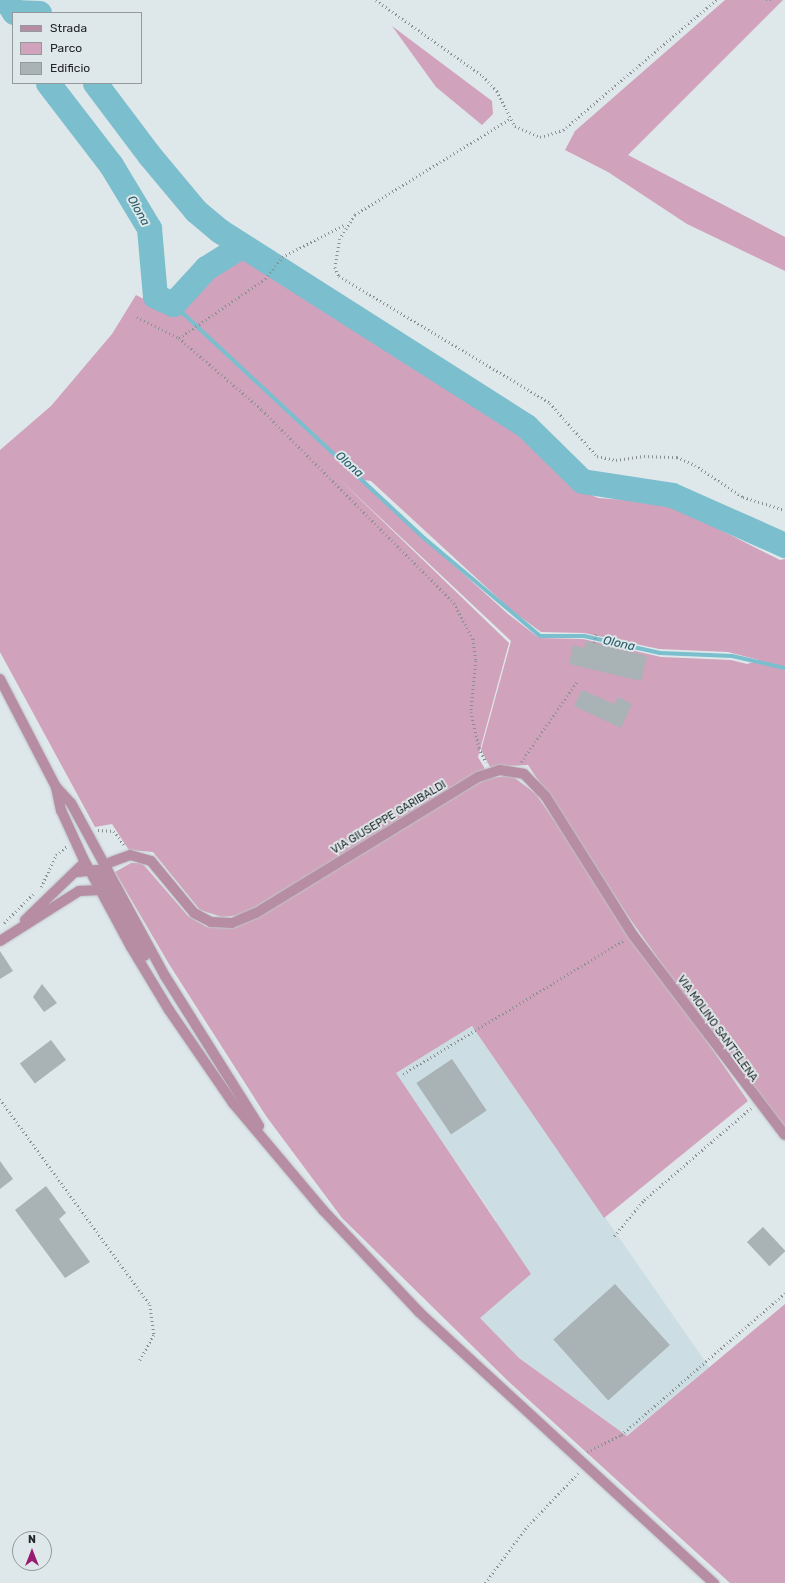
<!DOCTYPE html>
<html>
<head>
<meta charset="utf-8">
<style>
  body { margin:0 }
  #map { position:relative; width:785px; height:1583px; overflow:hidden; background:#dee7e9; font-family:Rubik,sans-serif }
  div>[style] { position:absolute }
  .built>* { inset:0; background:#ccdee3 }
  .green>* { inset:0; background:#d1a2bc }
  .stream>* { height:4px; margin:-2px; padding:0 2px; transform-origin:2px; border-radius:2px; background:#7bbece }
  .river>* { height:25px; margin:-12.5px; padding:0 12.5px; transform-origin:12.5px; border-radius:12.5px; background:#7bbece }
  .building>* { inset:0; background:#a9b2b4; transform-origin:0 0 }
  .path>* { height:2.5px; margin-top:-1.25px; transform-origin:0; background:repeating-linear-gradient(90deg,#899091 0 1px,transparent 0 4px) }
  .roads { filter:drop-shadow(0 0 1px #bdc4c6) drop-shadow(0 0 1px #bdc4c6) }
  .minor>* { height:10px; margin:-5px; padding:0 5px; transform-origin:5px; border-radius:5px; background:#b78da4 }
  span { translate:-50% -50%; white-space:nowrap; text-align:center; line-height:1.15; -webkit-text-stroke:4px #dee7e9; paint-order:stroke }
  .street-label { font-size:11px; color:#242728 }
  .water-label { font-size:12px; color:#225a66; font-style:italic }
  .legend { position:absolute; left:12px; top:12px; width:130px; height:72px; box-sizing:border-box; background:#dee7e9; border:1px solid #949a9c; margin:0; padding:5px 7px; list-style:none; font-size:12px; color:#242728 }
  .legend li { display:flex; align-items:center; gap:8px; height:20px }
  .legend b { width:20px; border:1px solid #949a9c }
  .north { position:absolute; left:12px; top:1531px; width:40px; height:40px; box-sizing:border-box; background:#dee7e9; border:1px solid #949a9c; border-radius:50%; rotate:0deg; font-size:11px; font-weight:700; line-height:16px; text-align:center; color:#242728 }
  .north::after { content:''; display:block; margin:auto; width:14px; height:18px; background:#991b72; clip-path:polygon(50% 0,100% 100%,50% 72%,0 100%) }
</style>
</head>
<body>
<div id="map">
  <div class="built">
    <i style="clip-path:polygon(472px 1026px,709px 1367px,627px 1436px,519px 1358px,479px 1318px,496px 1220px,395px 1073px)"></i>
  </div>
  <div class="green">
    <i style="clip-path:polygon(725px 0,783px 0,628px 155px,785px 237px,785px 271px,687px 224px,608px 172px,565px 150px,575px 131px)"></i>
    <i style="clip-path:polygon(392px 26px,492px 101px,493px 114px,482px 125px,436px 87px)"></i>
    <i style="clip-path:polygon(evenodd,241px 252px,280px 284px,384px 346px,521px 437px,568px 484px,598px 498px,667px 503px,780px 560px,785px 559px,785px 1128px,722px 1049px,628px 916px,528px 765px,490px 767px,481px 750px,511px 641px,336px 476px,509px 643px,478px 757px,485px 769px,242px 915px,222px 917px,200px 910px,153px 852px,129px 850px,112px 824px,95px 827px,0 652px,0 450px,51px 406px,112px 334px,136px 295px,167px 311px,182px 303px,205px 277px,241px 252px,365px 480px,371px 481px,511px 610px,541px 632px,584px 633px,659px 649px,728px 652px,759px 660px,747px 664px,731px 660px,661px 657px,583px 639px,539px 638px,508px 614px,377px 496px,365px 480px)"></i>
    <i style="clip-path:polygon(511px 775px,536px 794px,748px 1101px,604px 1218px,472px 1026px,396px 1073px,531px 1274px,480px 1318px,519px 1358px,627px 1436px,785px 1304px,785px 1583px,730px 1583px,508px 1381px,342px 1218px,266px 1116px,169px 964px,115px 872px,131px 863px,142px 863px,188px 916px,207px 927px,235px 928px,485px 779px)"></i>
  </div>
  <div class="stream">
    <i style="left:173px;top:304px;width:343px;rotate:43deg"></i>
    <i style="left:424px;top:538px;width:152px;rotate:40.2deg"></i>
    <i style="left:540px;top:636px;width:44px"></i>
    <i style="left:584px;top:636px;width:78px;rotate:12.6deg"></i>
    <i style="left:660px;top:653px;width:72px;rotate:2.4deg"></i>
    <i style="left:732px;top:656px;width:54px;rotate:12.8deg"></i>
  </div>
  <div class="river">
    <i style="left:6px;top:0;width:14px;rotate:56deg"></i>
    <i style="left:14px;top:12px;width:25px;rotate:2deg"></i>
    <i style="left:48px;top:83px;width:103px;rotate:52.5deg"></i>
    <i style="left:111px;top:165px;width:74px;rotate:58.9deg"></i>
    <i style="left:149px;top:228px;width:68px;rotate:85deg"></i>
    <i style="left:155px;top:296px;width:20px;rotate:24deg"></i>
    <i style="left:173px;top:304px;width:49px;rotate:-47.5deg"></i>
    <i style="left:206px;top:268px;width:41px;rotate:-32.2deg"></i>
    <i style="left:95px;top:83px;width:91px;rotate:53deg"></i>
    <i style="left:150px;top:156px;width:72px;rotate:50.1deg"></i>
    <i style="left:196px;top:211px;width:31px;rotate:40deg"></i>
    <i style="left:220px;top:231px;width:363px;rotate:32.5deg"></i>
    <i style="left:526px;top:426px;width:78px;rotate:44.5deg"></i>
    <i style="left:582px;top:481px;width:91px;rotate:8.8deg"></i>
    <i style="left:672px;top:495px;width:124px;rotate:23.9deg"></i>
  </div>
  <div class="building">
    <i style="clip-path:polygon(586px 641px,647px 656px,641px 681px,569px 664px,573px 645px,584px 648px)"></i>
    <i style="clip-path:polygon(582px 690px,614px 704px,618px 697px,632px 704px,621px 728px,574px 706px)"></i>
    <i style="clip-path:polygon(0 951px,13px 971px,0 979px)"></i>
    <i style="clip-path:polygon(42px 984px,57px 1003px,44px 1012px,33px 997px)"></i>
    <i style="left:51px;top:1040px;width:25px;height:39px;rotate:53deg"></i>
    <i style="left:452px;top:1059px;width:62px;height:43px;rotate:56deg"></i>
    <i style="clip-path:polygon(0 1161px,13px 1179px,0 1189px)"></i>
    <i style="clip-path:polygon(46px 1186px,66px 1213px,59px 1219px,90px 1262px,65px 1278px,15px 1210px)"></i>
    <i style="left:763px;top:1227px;width:33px;height:22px;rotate:47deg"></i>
    <i style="left:615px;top:1284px;width:82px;height:83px;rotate:48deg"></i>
  </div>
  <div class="path">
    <i style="left:376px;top:0;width:131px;rotate:35.4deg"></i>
    <i style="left:483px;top:76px;width:21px;rotate:47deg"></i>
    <i style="left:497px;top:91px;width:39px;rotate:63deg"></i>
    <i style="left:515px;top:126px;width:27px;rotate:24deg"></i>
    <i style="left:540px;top:137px;width:24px;rotate:-17deg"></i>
    <i style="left:563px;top:130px;width:201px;rotate:-40.4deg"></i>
    <i style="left:766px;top:0;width:6px"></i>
    <i style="left:509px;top:120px;width:181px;rotate:148.3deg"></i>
    <i style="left:355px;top:215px;width:28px;rotate:122deg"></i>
    <i style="left:340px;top:239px;width:28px;rotate:100deg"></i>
    <i style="left:335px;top:267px;width:10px;rotate:66deg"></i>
    <i style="left:339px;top:276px;width:246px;rotate:31deg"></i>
    <i style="left:550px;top:403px;width:71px;rotate:48.4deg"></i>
    <i style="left:597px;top:456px;width:19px;rotate:12deg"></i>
    <i style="left:616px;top:460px;width:28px;rotate:-8deg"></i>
    <i style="left:644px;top:456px;width:33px;rotate:2deg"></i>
    <i style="left:677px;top:457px;width:20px;rotate:24deg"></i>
    <i style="left:695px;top:465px;width:58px;rotate:33.7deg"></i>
    <i style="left:743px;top:497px;width:44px;rotate:17.2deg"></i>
    <i style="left:137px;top:317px;width:47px;rotate:26.6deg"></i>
    <i style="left:179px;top:338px;width:110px;rotate:40.9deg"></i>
    <i style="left:262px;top:410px;width:272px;rotate:45.1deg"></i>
    <i style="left:454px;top:603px;width:41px;rotate:62.2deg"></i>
    <i style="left:473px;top:639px;width:22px;rotate:82deg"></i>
    <i style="left:476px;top:661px;width:51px;rotate:95.6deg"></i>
    <i style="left:471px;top:712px;width:37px;rotate:77deg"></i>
    <i style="left:479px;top:748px;width:16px;rotate:63deg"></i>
    <i style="left:179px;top:338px;width:104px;rotate:-34.5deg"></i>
    <i style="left:265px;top:279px;width:28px;rotate:-52deg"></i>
    <i style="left:282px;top:257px;width:72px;rotate:-27.3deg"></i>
    <i style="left:594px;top:643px;width:10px;rotate:-79deg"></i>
    <i style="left:521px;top:762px;width:100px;rotate:-55.2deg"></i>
    <i style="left:98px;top:830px;width:16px;rotate:4deg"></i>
    <i style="left:114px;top:831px;width:17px;rotate:54deg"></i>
    <i style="left:41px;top:887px;width:35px;rotate:-65deg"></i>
    <i style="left:56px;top:855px;width:14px;rotate:-39deg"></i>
    <i style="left:4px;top:923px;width:41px;rotate:-45deg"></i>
    <i style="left:403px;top:1074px;width:258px;rotate:-31.2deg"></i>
    <i style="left:0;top:1099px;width:255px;rotate:53.9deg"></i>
    <i style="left:150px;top:1305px;width:30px;rotate:82deg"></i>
    <i style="left:154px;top:1335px;width:31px;rotate:119deg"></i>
    <i style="left:614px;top:1236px;width:47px;rotate:-50.2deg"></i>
    <i style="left:644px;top:1200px;width:141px;rotate:-40.7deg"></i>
    <i style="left:587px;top:1452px;width:38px;rotate:-27deg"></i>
    <i style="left:621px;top:1435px;width:217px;rotate:-40.9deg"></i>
    <i style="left:485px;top:1583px;width:67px;rotate:-53.5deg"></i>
    <i style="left:525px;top:1529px;width:77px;rotate:-46.6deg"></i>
  </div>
  <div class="roads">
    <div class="minor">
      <i style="left:0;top:679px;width:122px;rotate:62.6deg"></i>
      <i style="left:56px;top:787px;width:24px;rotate:78deg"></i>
      <i style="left:61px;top:810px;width:53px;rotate:65.4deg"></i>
      <i style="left:83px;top:858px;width:101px;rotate:61.7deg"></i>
      <i style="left:131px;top:947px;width:74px;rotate:58.9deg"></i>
      <i style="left:169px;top:1010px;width:113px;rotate:55.5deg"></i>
      <i style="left:233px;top:1103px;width:140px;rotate:49.9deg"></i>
      <i style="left:323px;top:1210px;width:140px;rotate:46.7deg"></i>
      <i style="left:419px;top:1312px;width:401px;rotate:42.6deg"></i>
      <i style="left:56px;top:787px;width:22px;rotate:47deg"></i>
      <i style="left:71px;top:803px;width:197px;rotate:61.5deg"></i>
      <i style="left:165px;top:976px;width:177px;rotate:57.9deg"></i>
      <i style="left:111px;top:862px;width:20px;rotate:-20deg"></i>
      <i style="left:130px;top:855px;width:22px;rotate:16deg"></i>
      <i style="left:151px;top:861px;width:67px;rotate:50.4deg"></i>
      <i style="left:194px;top:913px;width:19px;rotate:28deg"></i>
      <i style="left:211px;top:922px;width:21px;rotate:3deg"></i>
      <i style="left:232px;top:923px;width:26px;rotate:-23deg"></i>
      <i style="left:256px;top:913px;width:260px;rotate:-31.5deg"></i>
      <i style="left:478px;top:777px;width:23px;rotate:-18deg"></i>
      <i style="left:500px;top:770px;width:24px;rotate:9deg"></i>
      <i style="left:524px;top:774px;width:32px;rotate:46deg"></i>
      <i style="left:546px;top:797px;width:163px;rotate:57.8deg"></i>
      <i style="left:633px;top:935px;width:251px;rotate:52.8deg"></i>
      <i style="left:77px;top:872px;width:20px;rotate:-6deg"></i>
      <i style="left:97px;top:870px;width:98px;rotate:60.8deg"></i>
      <i style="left:25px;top:920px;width:78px;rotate:-44deg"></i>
      <i style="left:0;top:941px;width:93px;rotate:-32.3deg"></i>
      <i style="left:79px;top:891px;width:21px;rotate:-3deg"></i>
    </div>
  </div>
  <div class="street-label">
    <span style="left:389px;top:818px;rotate:-31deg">VIA GIUSEPPE GARIBALDI</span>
    <span style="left:717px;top:1029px;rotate:54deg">VIA MOLINO SANT'ELENA</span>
  </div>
  <div class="water-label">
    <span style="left:138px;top:211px;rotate:60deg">Olona</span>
    <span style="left:349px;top:465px;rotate:42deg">Olona</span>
    <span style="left:619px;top:644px;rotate:12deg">Olona</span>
  </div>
  <ul class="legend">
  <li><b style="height:5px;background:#b78da4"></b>Strada</li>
  <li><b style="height:11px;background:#d1a2bc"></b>Parco</li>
  <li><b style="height:11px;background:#a9b2b4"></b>Edificio</li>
  </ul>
  <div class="north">N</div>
</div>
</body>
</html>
